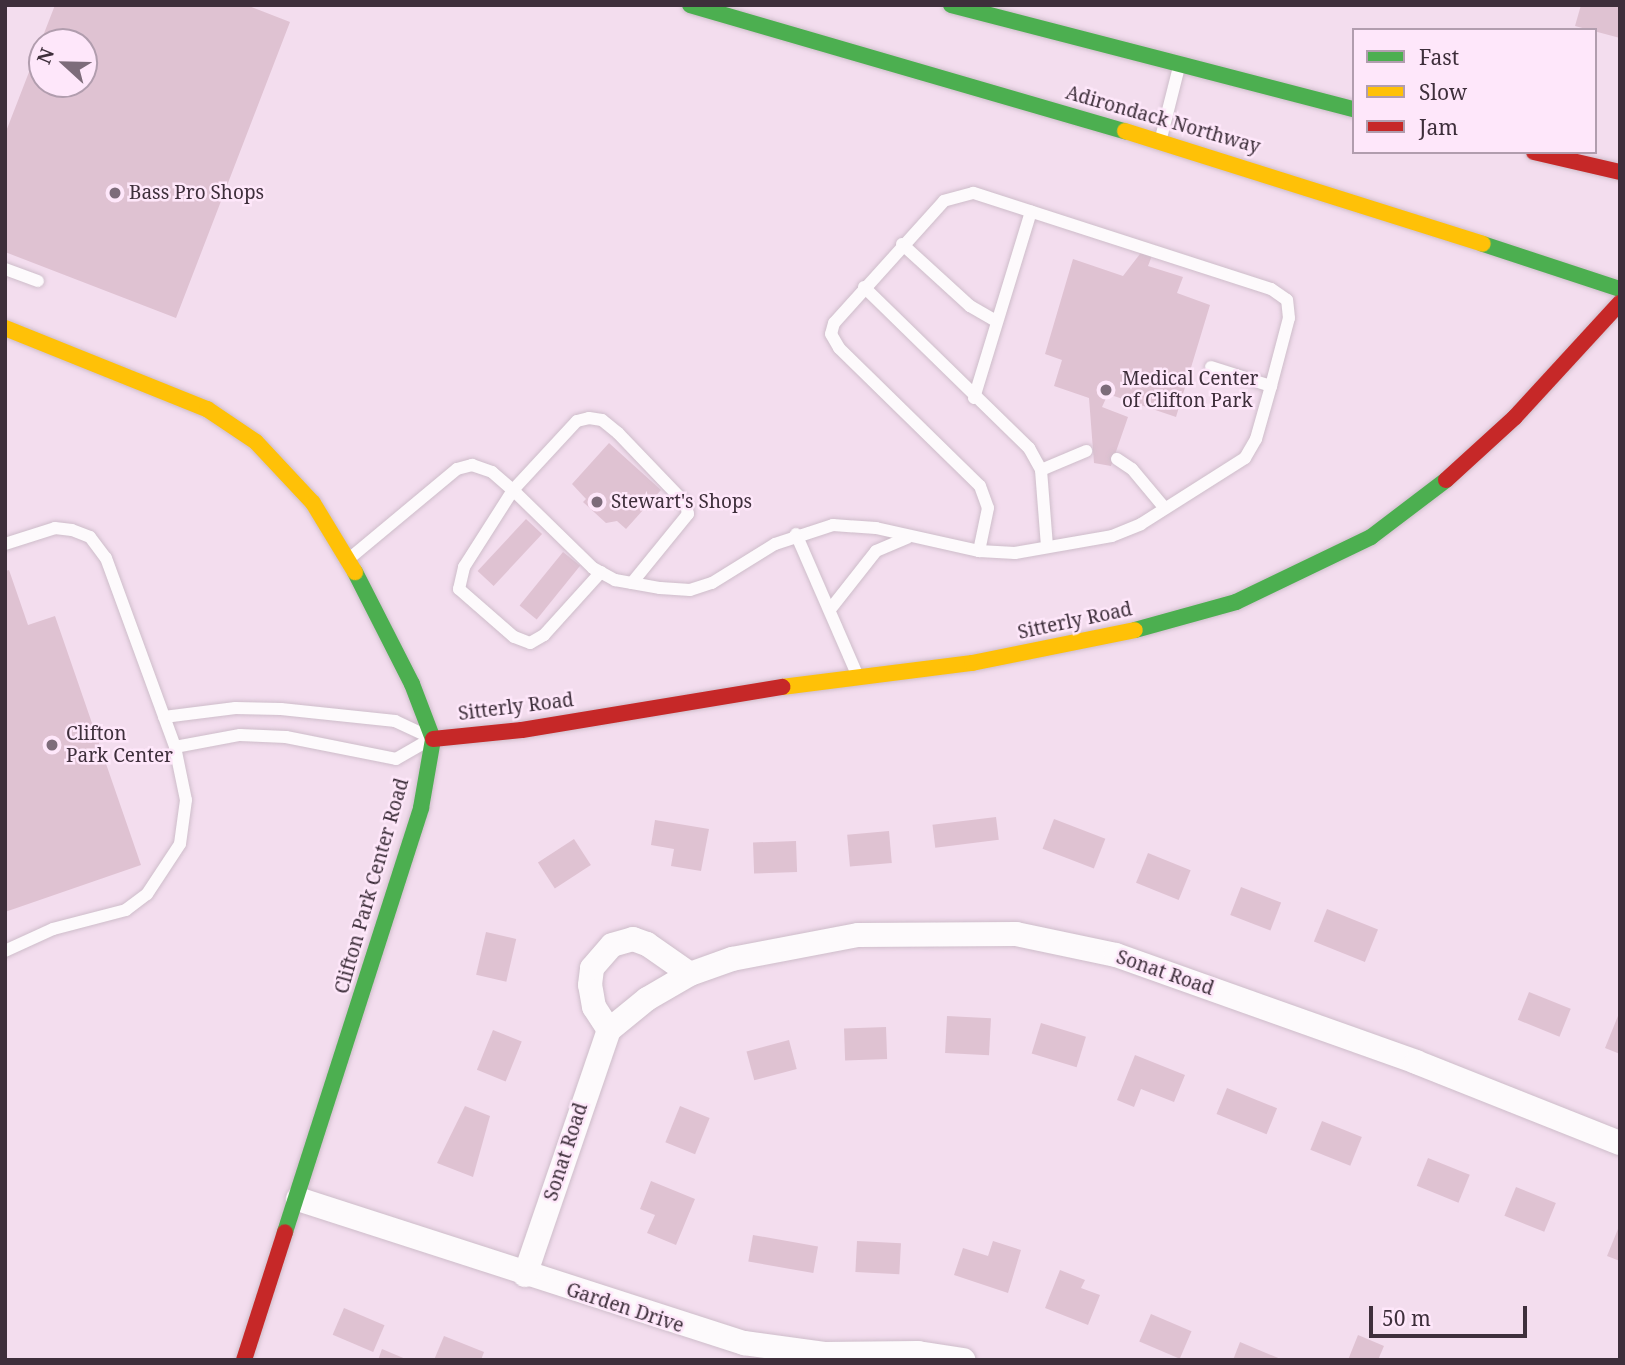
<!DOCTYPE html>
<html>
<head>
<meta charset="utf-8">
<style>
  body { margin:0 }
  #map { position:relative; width:1625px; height:1365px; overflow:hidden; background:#f3ddee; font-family:"Noto Serif",serif }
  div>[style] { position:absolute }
  .building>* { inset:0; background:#dfc2d2; transform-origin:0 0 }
  .roads { filter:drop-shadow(0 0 2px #cebdca) drop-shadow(0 0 2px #cebdca) }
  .lane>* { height:12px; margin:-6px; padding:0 6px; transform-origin:6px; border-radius:6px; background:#fdfafc }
  .street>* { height:24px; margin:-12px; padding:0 12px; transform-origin:12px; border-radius:12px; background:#fdfafc }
  .fast>* { height:16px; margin:-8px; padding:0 8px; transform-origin:8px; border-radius:8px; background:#4caf50 }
  .slow>* { height:16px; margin:-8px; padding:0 8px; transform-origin:8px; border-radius:8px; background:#ffc107 }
  .jam>* { height:16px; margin:-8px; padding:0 8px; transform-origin:8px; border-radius:8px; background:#c62828 }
  .dots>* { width:19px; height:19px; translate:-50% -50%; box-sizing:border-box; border:4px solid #fee7fa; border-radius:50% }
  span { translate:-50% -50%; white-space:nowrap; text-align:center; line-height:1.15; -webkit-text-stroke:5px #fee7fa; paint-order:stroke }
  .street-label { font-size:19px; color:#3e2f3b }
  .poi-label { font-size:19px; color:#3e2f3b }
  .left { translate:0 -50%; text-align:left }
  .frame { position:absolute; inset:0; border:7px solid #3e2f3b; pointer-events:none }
  .legend { position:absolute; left:1352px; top:28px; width:245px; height:126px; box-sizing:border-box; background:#fee7fa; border:2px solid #b19dae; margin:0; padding:9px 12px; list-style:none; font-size:21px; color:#3e2f3b }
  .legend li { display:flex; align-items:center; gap:14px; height:35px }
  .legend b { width:35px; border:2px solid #b19dae }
  .north { position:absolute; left:28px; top:28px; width:70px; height:70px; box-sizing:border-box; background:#fee7fa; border:2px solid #b19dae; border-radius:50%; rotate:292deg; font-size:19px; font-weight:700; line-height:28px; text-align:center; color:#3e2f3b }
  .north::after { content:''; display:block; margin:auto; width:24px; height:32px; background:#7d6c7a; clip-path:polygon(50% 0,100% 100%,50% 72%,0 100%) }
  .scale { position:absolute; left:1369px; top:1306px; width:158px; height:32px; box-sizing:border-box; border:4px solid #3e2f3b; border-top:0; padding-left:9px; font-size:21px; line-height:24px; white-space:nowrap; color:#3e2f3b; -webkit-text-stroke:5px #fee7fa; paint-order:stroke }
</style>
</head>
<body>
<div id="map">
  <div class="building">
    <i style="clip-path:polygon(evenodd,55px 5px,246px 5px,290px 22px,176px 318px,5px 252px,5px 134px,55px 5px,42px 42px,84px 42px,84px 84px,42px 84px,42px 42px)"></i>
    <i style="clip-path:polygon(1581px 5px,1620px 5px,1620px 38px,1575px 26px)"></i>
    <i style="clip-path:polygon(1143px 250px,1153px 253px,1148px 266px,1183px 277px,1177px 293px,1210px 305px,1176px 417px,1108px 394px,1102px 407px,1128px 417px,1111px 466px,1094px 463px,1089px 398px,1054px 386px,1062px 360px,1045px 354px,1073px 259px,1123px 276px)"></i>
    <i style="clip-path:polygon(609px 443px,661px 490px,626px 529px,617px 521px,606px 523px,583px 502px,586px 499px,572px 484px)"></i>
    <i style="left:526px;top:519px;width:22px;height:71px;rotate:43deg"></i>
    <i style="left:563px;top:552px;width:22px;height:69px;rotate:39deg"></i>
    <i style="clip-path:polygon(9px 570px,28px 625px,55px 616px,141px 865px,5px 912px,5px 571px)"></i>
    <i style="left:996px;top:817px;width:23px;height:64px;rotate:83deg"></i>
    <i style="left:1054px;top:819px;width:55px;height:32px;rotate:21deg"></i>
    <i style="clip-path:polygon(655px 820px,709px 829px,701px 871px,671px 866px,674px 849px,651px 845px)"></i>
    <i style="left:889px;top:831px;width:32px;height:42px;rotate:85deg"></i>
    <i style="left:574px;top:839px;width:31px;height:43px;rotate:57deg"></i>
    <i style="left:796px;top:841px;width:31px;height:43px;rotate:88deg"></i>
    <i style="left:1148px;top:853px;width:46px;height:32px;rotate:22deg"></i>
    <i style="left:1241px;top:887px;width:43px;height:30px;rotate:21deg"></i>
    <i style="left:1327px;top:909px;width:55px;height:35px;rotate:22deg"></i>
    <i style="left:486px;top:932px;width:31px;height:44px;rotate:13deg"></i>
    <i style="left:1529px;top:992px;width:45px;height:30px;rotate:22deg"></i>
    <i style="clip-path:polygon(1620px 1011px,1620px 1054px,1605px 1048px)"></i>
    <i style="left:947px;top:1016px;width:44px;height:37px;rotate:3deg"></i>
    <i style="left:1041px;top:1023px;width:47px;height:32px;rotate:17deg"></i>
    <i style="left:886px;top:1027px;width:32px;height:42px;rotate:88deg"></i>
    <i style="left:493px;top:1030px;width:31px;height:43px;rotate:22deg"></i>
    <i style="left:789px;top:1040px;width:30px;height:44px;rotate:75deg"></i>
    <i style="clip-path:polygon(1135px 1055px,1185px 1075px,1174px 1102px,1141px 1089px,1134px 1107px,1117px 1100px)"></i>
    <i style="left:1227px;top:1088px;width:54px;height:28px;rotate:22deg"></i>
    <i style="clip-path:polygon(465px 1106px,490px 1116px,473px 1177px,437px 1163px)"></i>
    <i style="left:680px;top:1106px;width:32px;height:39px;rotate:22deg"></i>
    <i style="left:1322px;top:1121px;width:43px;height:31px;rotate:22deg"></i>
    <i style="left:1428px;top:1158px;width:45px;height:30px;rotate:22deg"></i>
    <i style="clip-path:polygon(651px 1181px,695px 1199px,676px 1245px,647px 1233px,655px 1215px,640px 1209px)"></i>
    <i style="left:1516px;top:1187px;width:43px;height:31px;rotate:22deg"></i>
    <i style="clip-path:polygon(1620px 1224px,1620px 1261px,1607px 1256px)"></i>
    <i style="left:753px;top:1235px;width:66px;height:27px;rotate:10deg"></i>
    <i style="left:857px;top:1241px;width:44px;height:31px;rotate:3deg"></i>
    <i style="clip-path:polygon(993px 1241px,1021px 1250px,1008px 1293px,954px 1275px,963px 1248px,988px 1256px)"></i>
    <i style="clip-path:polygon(1060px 1270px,1085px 1280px,1081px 1288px,1100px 1295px,1088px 1325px,1045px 1308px)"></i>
    <i style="left:344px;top:1308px;width:44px;height:29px;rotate:23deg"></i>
    <i style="left:1151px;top:1314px;width:44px;height:30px;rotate:23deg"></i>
    <i style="clip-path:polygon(1358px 1335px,1384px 1346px,1378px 1360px,1348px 1360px)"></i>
    <i style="clip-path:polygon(444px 1336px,484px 1352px,481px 1360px,434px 1360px)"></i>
    <i style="clip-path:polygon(1240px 1342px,1283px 1360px,1233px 1360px)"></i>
    <i style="clip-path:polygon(382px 1349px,408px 1360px,378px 1360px)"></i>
  </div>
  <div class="roads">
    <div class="lane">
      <i style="left:1161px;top:138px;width:73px;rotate:-75.8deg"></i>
      <i style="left:902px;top:244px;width:92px;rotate:42.4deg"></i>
      <i style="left:970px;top:306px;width:30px;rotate:30deg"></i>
      <i style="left:5px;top:269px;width:35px;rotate:20deg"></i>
      <i style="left:864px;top:287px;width:231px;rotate:44.3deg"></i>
      <i style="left:1029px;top:448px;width:25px;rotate:61deg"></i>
      <i style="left:1041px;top:470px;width:77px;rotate:85.5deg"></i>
      <i style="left:1211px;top:367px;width:63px;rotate:17.6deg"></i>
      <i style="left:974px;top:398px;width:195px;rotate:-73deg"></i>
      <i style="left:1117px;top:459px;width:18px;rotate:34deg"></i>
      <i style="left:1132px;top:469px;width:48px;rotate:50deg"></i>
      <i style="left:1041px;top:470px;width:49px;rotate:-22.9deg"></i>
      <i style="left:796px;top:534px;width:150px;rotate:66.5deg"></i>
      <i style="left:5px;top:544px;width:52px;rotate:-17.7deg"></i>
      <i style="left:55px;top:528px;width:17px;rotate:7deg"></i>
      <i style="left:72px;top:530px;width:19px;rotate:21deg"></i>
      <i style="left:90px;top:537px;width:26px;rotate:53deg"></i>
      <i style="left:106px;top:558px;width:201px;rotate:69.9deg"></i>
      <i style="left:175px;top:747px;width:54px;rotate:78.3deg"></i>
      <i style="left:186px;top:800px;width:44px;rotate:97.8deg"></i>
      <i style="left:180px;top:844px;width:60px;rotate:123.4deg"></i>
      <i style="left:147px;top:894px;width:26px;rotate:143deg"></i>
      <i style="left:126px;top:910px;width:75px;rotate:165.4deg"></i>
      <i style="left:53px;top:929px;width:53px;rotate:155.4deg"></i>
      <i style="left:350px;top:558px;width:139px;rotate:-39.8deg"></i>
      <i style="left:457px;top:469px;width:16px;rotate:-15deg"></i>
      <i style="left:472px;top:465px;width:21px;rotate:19deg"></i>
      <i style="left:492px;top:472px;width:28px;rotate:41deg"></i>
      <i style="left:513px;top:490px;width:112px;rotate:44.3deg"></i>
      <i style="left:593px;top:568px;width:25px;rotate:29deg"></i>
      <i style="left:615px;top:580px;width:46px;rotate:10.1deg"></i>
      <i style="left:660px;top:588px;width:30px;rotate:4deg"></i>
      <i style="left:690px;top:590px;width:23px;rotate:-18deg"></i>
      <i style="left:712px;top:583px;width:74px;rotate:-31.8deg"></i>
      <i style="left:775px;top:544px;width:61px;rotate:-18.1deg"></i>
      <i style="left:833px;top:525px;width:43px;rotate:4deg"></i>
      <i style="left:876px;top:528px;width:106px;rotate:12.6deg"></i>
      <i style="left:979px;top:551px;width:36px;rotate:3deg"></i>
      <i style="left:1015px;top:553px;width:98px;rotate:-9.9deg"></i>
      <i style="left:1112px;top:536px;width:31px;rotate:-22deg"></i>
      <i style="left:1141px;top:524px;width:123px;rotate:-32.4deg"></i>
      <i style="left:1245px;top:458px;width:22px;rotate:-60deg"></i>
      <i style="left:1256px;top:439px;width:55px;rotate:-74.2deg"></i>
      <i style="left:1271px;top:386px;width:70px;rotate:-75.2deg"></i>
      <i style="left:1289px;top:318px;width:18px;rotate:-96deg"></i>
      <i style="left:1287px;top:300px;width:19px;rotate:-145deg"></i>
      <i style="left:1271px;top:289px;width:313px;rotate:-162.1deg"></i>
      <i style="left:973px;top:193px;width:30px;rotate:165deg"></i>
      <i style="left:944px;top:201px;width:164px;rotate:132deg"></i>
      <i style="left:834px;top:323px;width:11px;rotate:105deg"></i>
      <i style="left:831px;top:334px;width:16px;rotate:60deg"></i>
      <i style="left:839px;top:348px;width:197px;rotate:44.4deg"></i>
      <i style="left:980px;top:486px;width:23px;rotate:70deg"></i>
      <i style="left:988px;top:508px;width:44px;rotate:101.8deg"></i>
      <i style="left:601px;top:572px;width:85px;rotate:132.1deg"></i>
      <i style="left:544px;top:635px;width:16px;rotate:150deg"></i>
      <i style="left:530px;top:643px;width:17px;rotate:-159deg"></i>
      <i style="left:514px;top:637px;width:73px;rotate:-138.9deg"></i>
      <i style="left:459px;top:589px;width:23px;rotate:-77deg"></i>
      <i style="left:464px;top:567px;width:91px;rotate:-57.5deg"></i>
      <i style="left:513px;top:490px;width:94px;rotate:-47.2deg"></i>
      <i style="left:577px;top:421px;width:12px;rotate:-14deg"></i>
      <i style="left:589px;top:418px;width:13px;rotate:9deg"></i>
      <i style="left:602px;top:420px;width:21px;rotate:39deg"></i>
      <i style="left:618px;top:433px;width:98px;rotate:46.2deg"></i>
      <i style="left:686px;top:504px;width:10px;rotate:79deg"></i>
      <i style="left:688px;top:514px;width:89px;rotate:129.1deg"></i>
      <i style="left:832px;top:607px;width:71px;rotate:-51.8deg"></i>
      <i style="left:876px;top:551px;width:34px;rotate:-23deg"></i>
      <i style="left:164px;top:717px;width:72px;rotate:-7.2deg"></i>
      <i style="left:235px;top:708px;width:46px;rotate:1.2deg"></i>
      <i style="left:281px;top:709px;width:115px;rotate:6deg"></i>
      <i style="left:395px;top:721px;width:31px;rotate:25deg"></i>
      <i style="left:175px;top:747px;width:66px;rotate:-10.5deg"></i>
      <i style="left:240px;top:735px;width:46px;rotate:2.5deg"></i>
      <i style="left:286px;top:737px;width:112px;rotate:11.3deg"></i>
      <i style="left:396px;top:759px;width:34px;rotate:-30deg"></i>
    </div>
    <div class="street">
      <i style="left:609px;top:1030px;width:27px;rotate:-123deg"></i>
      <i style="left:594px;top:1007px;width:22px;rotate:-100deg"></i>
      <i style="left:590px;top:985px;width:17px;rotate:-83deg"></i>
      <i style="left:592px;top:968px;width:30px;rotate:-49deg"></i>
      <i style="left:612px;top:945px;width:22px;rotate:-16deg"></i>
      <i style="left:633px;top:939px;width:15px;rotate:20deg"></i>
      <i style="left:647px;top:944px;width:52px;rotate:34.9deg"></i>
      <i style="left:298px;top:1199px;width:469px;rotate:17.9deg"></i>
      <i style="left:744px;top:1343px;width:81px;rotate:7.8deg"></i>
      <i style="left:824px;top:1354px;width:94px;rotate:-0.6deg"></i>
      <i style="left:918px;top:1353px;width:46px;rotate:8.8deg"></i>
      <i style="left:525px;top:1275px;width:259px;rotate:-71.1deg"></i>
      <i style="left:609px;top:1030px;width:49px;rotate:-39.2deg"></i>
      <i style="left:647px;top:999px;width:50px;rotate:-30.2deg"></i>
      <i style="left:690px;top:974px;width:45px;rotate:-19.7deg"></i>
      <i style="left:732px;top:959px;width:128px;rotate:-10.8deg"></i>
      <i style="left:858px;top:935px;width:158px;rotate:-0.4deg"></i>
      <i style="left:1016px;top:934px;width:102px;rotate:11.9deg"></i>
      <i style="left:1116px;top:955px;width:319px;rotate:19.6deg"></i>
      <i style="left:1416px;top:1062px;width:219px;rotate:21.7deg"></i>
    </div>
    <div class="fast">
      <i style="left:690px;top:5px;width:453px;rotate:16.2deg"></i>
      <i style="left:951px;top:5px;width:416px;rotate:14.5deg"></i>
      <i style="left:1483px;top:244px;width:144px;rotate:18.2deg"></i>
      <i style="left:1135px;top:630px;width:105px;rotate:-15.5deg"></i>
      <i style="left:1236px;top:602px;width:150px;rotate:-25.7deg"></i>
      <i style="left:1371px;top:537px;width:94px;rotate:-37.2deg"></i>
      <i style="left:285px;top:1232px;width:445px;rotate:-72.2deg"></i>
      <i style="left:421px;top:808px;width:70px;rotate:-80.1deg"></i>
      <i style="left:433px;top:739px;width:59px;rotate:-110.9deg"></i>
      <i style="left:412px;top:684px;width:126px;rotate:-117deg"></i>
    </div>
    <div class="slow">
      <i style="left:1125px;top:131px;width:375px;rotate:17.5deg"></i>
      <i style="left:5px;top:328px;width:218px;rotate:21.9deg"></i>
      <i style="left:207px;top:409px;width:59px;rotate:34deg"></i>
      <i style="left:256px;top:442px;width:83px;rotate:46.9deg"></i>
      <i style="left:313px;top:503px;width:81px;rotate:58.7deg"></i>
      <i style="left:782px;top:687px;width:192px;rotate:-7.2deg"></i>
      <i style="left:972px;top:663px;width:166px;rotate:-11.4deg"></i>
    </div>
    <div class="jam">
      <i style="left:1534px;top:152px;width:88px;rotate:13.1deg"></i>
      <i style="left:1446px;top:480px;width:93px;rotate:-42.4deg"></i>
      <i style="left:1515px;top:417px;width:155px;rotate:-47.4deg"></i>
      <i style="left:433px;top:739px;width:89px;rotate:-5.8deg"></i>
      <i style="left:522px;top:730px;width:264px;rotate:-9.4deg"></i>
      <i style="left:244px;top:1360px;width:134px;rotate:-72.2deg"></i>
    </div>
  </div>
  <div class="dots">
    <i style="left:115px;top:193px;background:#7d6c7a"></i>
    <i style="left:1106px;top:390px;background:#7d6c7a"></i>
    <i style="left:597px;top:502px;background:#7d6c7a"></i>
    <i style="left:52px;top:745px;background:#7d6c7a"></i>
  </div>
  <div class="street-label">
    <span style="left:1163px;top:120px;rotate:16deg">Adirondack Northway</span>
    <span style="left:1075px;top:621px;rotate:-12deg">Sitterly Road</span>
    <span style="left:516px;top:707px;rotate:-7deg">Sitterly Road</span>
    <span style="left:372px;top:886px;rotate:-74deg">Clifton Park Center Road</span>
    <span style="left:1165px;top:973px;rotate:19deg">Sonat Road</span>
    <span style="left:566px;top:1152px;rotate:-72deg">Sonat Road</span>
    <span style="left:625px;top:1308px;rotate:18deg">Garden Drive</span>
  </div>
  <div class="poi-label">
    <span class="left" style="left:129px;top:193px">Bass Pro Shops</span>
    <span class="left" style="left:1122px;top:390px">Medical Center<br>of Clifton Park</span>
    <span class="left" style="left:611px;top:502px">Stewart's Shops</span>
    <span class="left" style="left:66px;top:745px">Clifton<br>Park Center</span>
  </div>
  <div class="frame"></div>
  <ul class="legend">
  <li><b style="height:9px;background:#4caf50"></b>Fast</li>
  <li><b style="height:9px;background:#ffc107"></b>Slow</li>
  <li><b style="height:9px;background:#c62828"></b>Jam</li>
  </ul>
  <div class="north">N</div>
  <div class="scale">50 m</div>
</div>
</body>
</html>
